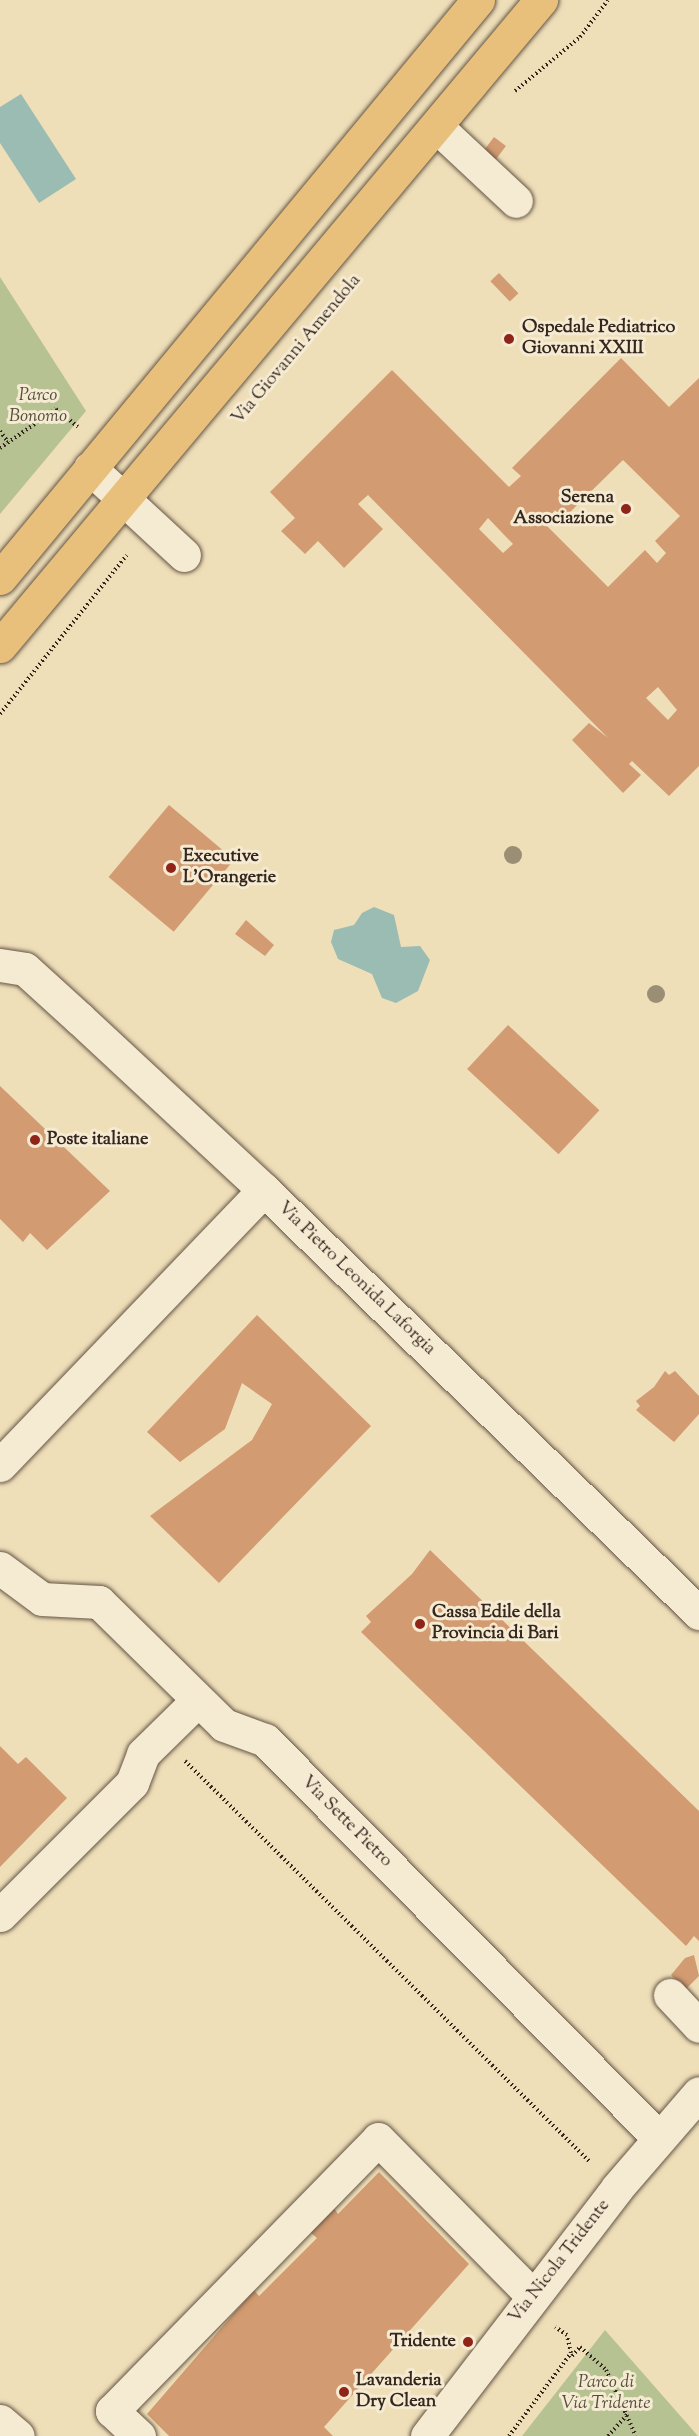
<!DOCTYPE html>
<html>
<head>
<meta charset="utf-8">
<style>
  body { margin:0 }
  #map { position:relative; width:699px; height:2436px; overflow:hidden; background:#efdfb9; font-family:"Sorts Mill Goudy",serif }
  div>[style] { position:absolute }
  .green>* { inset:0; background:#b6c291 }
  .water>* { inset:0; background:#9abcb3 }
  .building>* { inset:0; background:#d29b71; transform-origin:0 0 }
  .path>* { height:4px; margin-top:-2px; transform-origin:0; background:repeating-linear-gradient(90deg,#35271e 0 1.5px,transparent 0 4.5px) }
  .roads { filter:drop-shadow(0 0 2px #645545) drop-shadow(0 0 2px #645545) }
  .minor>* { height:33px; margin:-16.5px; padding:0 16.5px; transform-origin:16.5px; border-radius:16.5px; background:#f5ead2 }
  .major>* { height:33px; margin:-16.5px; padding:0 16.5px; transform-origin:16.5px; border-radius:16.5px; background:#e8c07c }
  .trees>* { width:18px; height:18px; margin:-9px; border-radius:50%; background:#9a8f74 }
  .dots>* { width:16px; height:16px; translate:-50% -50%; box-sizing:border-box; border:3px solid #f5ead2; border-radius:50% }
  span { translate:-50% -50%; white-space:nowrap; text-align:center; line-height:1.15; -webkit-text-stroke:6px #f5ead2; paint-order:stroke }
  .poi-label { font-size:18px; color:#35271e; font-weight:700 }
  .left { translate:0 -50%; text-align:left }
  .right { translate:-100% -50%; text-align:right }
  .street-label { font-size:18px; color:#35271e }
  .park-label { font-size:18px; color:#554e3b; font-style:italic }
</style>
</head>
<body>
<div id="map">
  <div class="green">
    <i style="clip-path:polygon(0 277px,86px 411px,0 514px)"></i>
    <i style="clip-path:polygon(605px 2330px,698px 2436px,522px 2436px)"></i>
  </div>
  <div class="water">
    <i style="clip-path:polygon(21px 94px,76px 179px,39px 203px,0 143px,0 107px)"></i>
    <i style="clip-path:polygon(374px 907px,394px 915px,401px 947px,420px 946px,430px 960px,418px 991px,396px 1003px,382px 998px,372px 974px,338px 959px,331px 942px,334px 930px,354px 925px,362px 913px)"></i>
  </div>
  <div class="building">
    <i style="left:494px;top:137px;width:15px;height:17px;rotate:37deg"></i>
    <i style="left:499px;top:273px;width:28px;height:12px;rotate:46deg"></i>
    <i style="clip-path:polygon(evenodd,621px 358px,669px 407px,699px 378px,699px 766px,669px 796px,632px 761px,629px 764px,641px 775px,623px 793px,572px 740px,589px 723px,608px 738px,368px 495px,358px 504px,383px 529px,344px 568px,318px 541px,305px 554px,281px 531px,295px 518px,270px 492px,392px 370px,509px 487px,521px 476px,512px 468px,621px 358px,623px 460px,680px 516px,655px 541px,666px 553px,657px 563px,645px 550px,608px 587px,545px 524px,555px 510px,563px 519px,623px 460px,621px 358px,488px 518px,513px 544px,503px 553px,479px 529px,488px 518px,621px 358px,658px 687px,677px 710px,668px 720px,646px 698px,658px 687px)"></i>
    <i style="left:169px;top:805px;width:85px;height:94px;rotate:40deg"></i>
    <i style="clip-path:polygon(246px 920px,274px 945px,265px 956px,235px 934px)"></i>
    <i style="left:508px;top:1025px;width:125px;height:60px;rotate:43deg"></i>
    <i style="clip-path:polygon(0 1086px,110px 1191px,47px 1250px,30px 1233px,23px 1242px,0 1219px)"></i>
    <i style="clip-path:polygon(257px 1315px,371px 1426px,219px 1583px,150px 1516px,252px 1440px,272px 1404px,242px 1383px,225px 1429px,180px 1462px,147px 1432px)"></i>
    <i style="clip-path:polygon(665px 1371px,669px 1375px,675px 1371px,699px 1396px,699px 1414px,674px 1442px,636px 1410px,640px 1406px,636px 1401px,654px 1387px)"></i>
    <i style="clip-path:polygon(430px 1550px,699px 1811px,699px 1941px,694px 1936px,686px 1946px,361px 1632px,371px 1622px,366px 1616px,412px 1574px)"></i>
    <i style="clip-path:polygon(0 1746px,18px 1764px,26px 1757px,67px 1798px,0 1867px)"></i>
    <i style="clip-path:polygon(694px 1955px,699px 1976px,685px 1990px,671px 1975px,685px 1958px)"></i>
    <i style="clip-path:polygon(379px 2172px,469px 2264px,324px 2427px,333px 2436px,169px 2436px,147px 2414px,254px 2290px,259px 2296px,317px 2238px,310px 2232px,334px 2208px,338px 2214px)"></i>
  </div>
  <div class="path">
    <i style="left:515px;top:91px;width:85px;rotate:-39.7deg"></i>
    <i style="left:580px;top:37px;width:46px;rotate:-52.9deg"></i>
    <i style="left:0;top:431px;width:14px;rotate:54deg"></i>
    <i style="left:0;top:448px;width:68px;rotate:-34.9deg"></i>
    <i style="left:56px;top:409px;width:28px;rotate:39deg"></i>
    <i style="left:0;top:714px;width:203px;rotate:-51.4deg"></i>
    <i style="left:185px;top:1761px;width:571px;rotate:44.72deg"></i>
    <i style="left:572px;top:2356px;width:12px;rotate:-48deg"></i>
    <i style="left:580px;top:2347px;width:35px;rotate:41deg"></i>
    <i style="left:606px;top:2370px;width:72px;rotate:65.6deg"></i>
    <i style="left:509px;top:2436px;width:104px;rotate:-53.2deg"></i>
    <i style="left:571px;top:2353px;width:18px;rotate:-103deg"></i>
    <i style="left:567px;top:2335px;width:14px;rotate:-146deg"></i>
    <i style="left:608px;top:2436px;width:30px;rotate:-48deg"></i>
  </div>
  <div class="roads">
    <div class="minor">
      <i style="left:437px;top:127px;width:108px;rotate:43.1deg"></i>
      <i style="left:90px;top:468px;width:128px;rotate:42.8deg"></i>
      <i style="left:0;top:965px;width:25px;rotate:9deg"></i>
      <i style="left:25px;top:969px;width:74px;rotate:42.3deg"></i>
      <i style="left:80px;top:1019px;width:251px;rotate:42.9deg"></i>
      <i style="left:264px;top:1190px;width:607px;rotate:44.2deg"></i>
      <i style="left:0;top:1465px;width:381px;rotate:-46.2deg"></i>
      <i style="left:0;top:1568px;width:52px;rotate:36.4deg"></i>
      <i style="left:42px;top:1599px;width:57px;rotate:3deg"></i>
      <i style="left:99px;top:1602px;width:175px;rotate:44.5deg"></i>
      <i style="left:224px;top:1725px;width:44px;rotate:20.1deg"></i>
      <i style="left:265px;top:1740px;width:560px;rotate:45.29deg"></i>
      <i style="left:0;top:1915px;width:187px;rotate:-45deg"></i>
      <i style="left:132px;top:1783px;width:31px;rotate:-69deg"></i>
      <i style="left:143px;top:1754px;width:77px;rotate:-44.5deg"></i>
      <i style="left:670px;top:1995px;width:42px;rotate:46.9deg"></i>
      <i style="left:0;top:2421px;width:23px;rotate:40deg"></i>
      <i style="left:139px;top:2436px;width:37px;rotate:-137deg"></i>
      <i style="left:112px;top:2411px;width:380px;rotate:-45.6deg"></i>
      <i style="left:378px;top:2139px;width:221px;rotate:45.4deg"></i>
      <i style="left:427px;top:2436px;width:312px;rotate:-52.5deg"></i>
      <i style="left:617px;top:2188px;width:125px;rotate:-49.2deg"></i>
    </div>
    <div class="major">
      <i style="left:0;top:578px;width:750px;rotate:-50.41deg"></i>
      <i style="left:0;top:646px;width:843px;rotate:-50.06deg"></i>
    </div>
  </div>
  <div class="trees">
    <i style="left:513px;top:855px"></i>
    <i style="left:656px;top:994px"></i>
  </div>
  <div class="dots">
    <i style="left:509px;top:339px;background:#8f2418"></i>
    <i style="left:626px;top:509px;background:#8f2418"></i>
    <i style="left:171px;top:868px;background:#8f2418"></i>
    <i style="left:35px;top:1140px;background:#8f2418"></i>
    <i style="left:420px;top:1624px;background:#8f2418"></i>
    <i style="left:468px;top:2342px;background:#8f2418"></i>
    <i style="left:344px;top:2392px;background:#8f2418"></i>
  </div>
  <div class="poi-label">
    <span class="left" style="left:522px;top:339px">Ospedale Pediatrico<br>Giovanni XXIII</span>
    <span class="right" style="left:614px;top:509px">Serena<br>Associazione</span>
    <span class="left" style="left:183px;top:868px">Executive<br>L'Orangerie</span>
    <span class="left" style="left:47px;top:1140px">Poste italiane</span>
    <span class="left" style="left:432px;top:1624px">Cassa Edile della<br>Provincia di Bari</span>
    <span class="right" style="left:456px;top:2342px">Tridente</span>
    <span class="left" style="left:356px;top:2392px">Lavanderia<br>Dry Clean</span>
  </div>
  <div class="street-label">
    <span style="left:297px;top:350px;rotate:-50deg">Via Giovanni Amendola</span>
    <span style="left:356px;top:1279px;rotate:44deg">Via Pietro Leonida Laforgia</span>
    <span style="left:346px;top:1822px;rotate:45deg">Via Sette Pietro</span>
    <span style="left:560px;top:2262px;rotate:-52deg">Via Nicola Tridente</span>
  </div>
  <div class="park-label">
    <span style="left:38px;top:407px">Parco<br>Bonomo</span>
    <span style="left:606px;top:2394px">Parco di<br>Via Tridente</span>
  </div>
</div>
</body>
</html>
